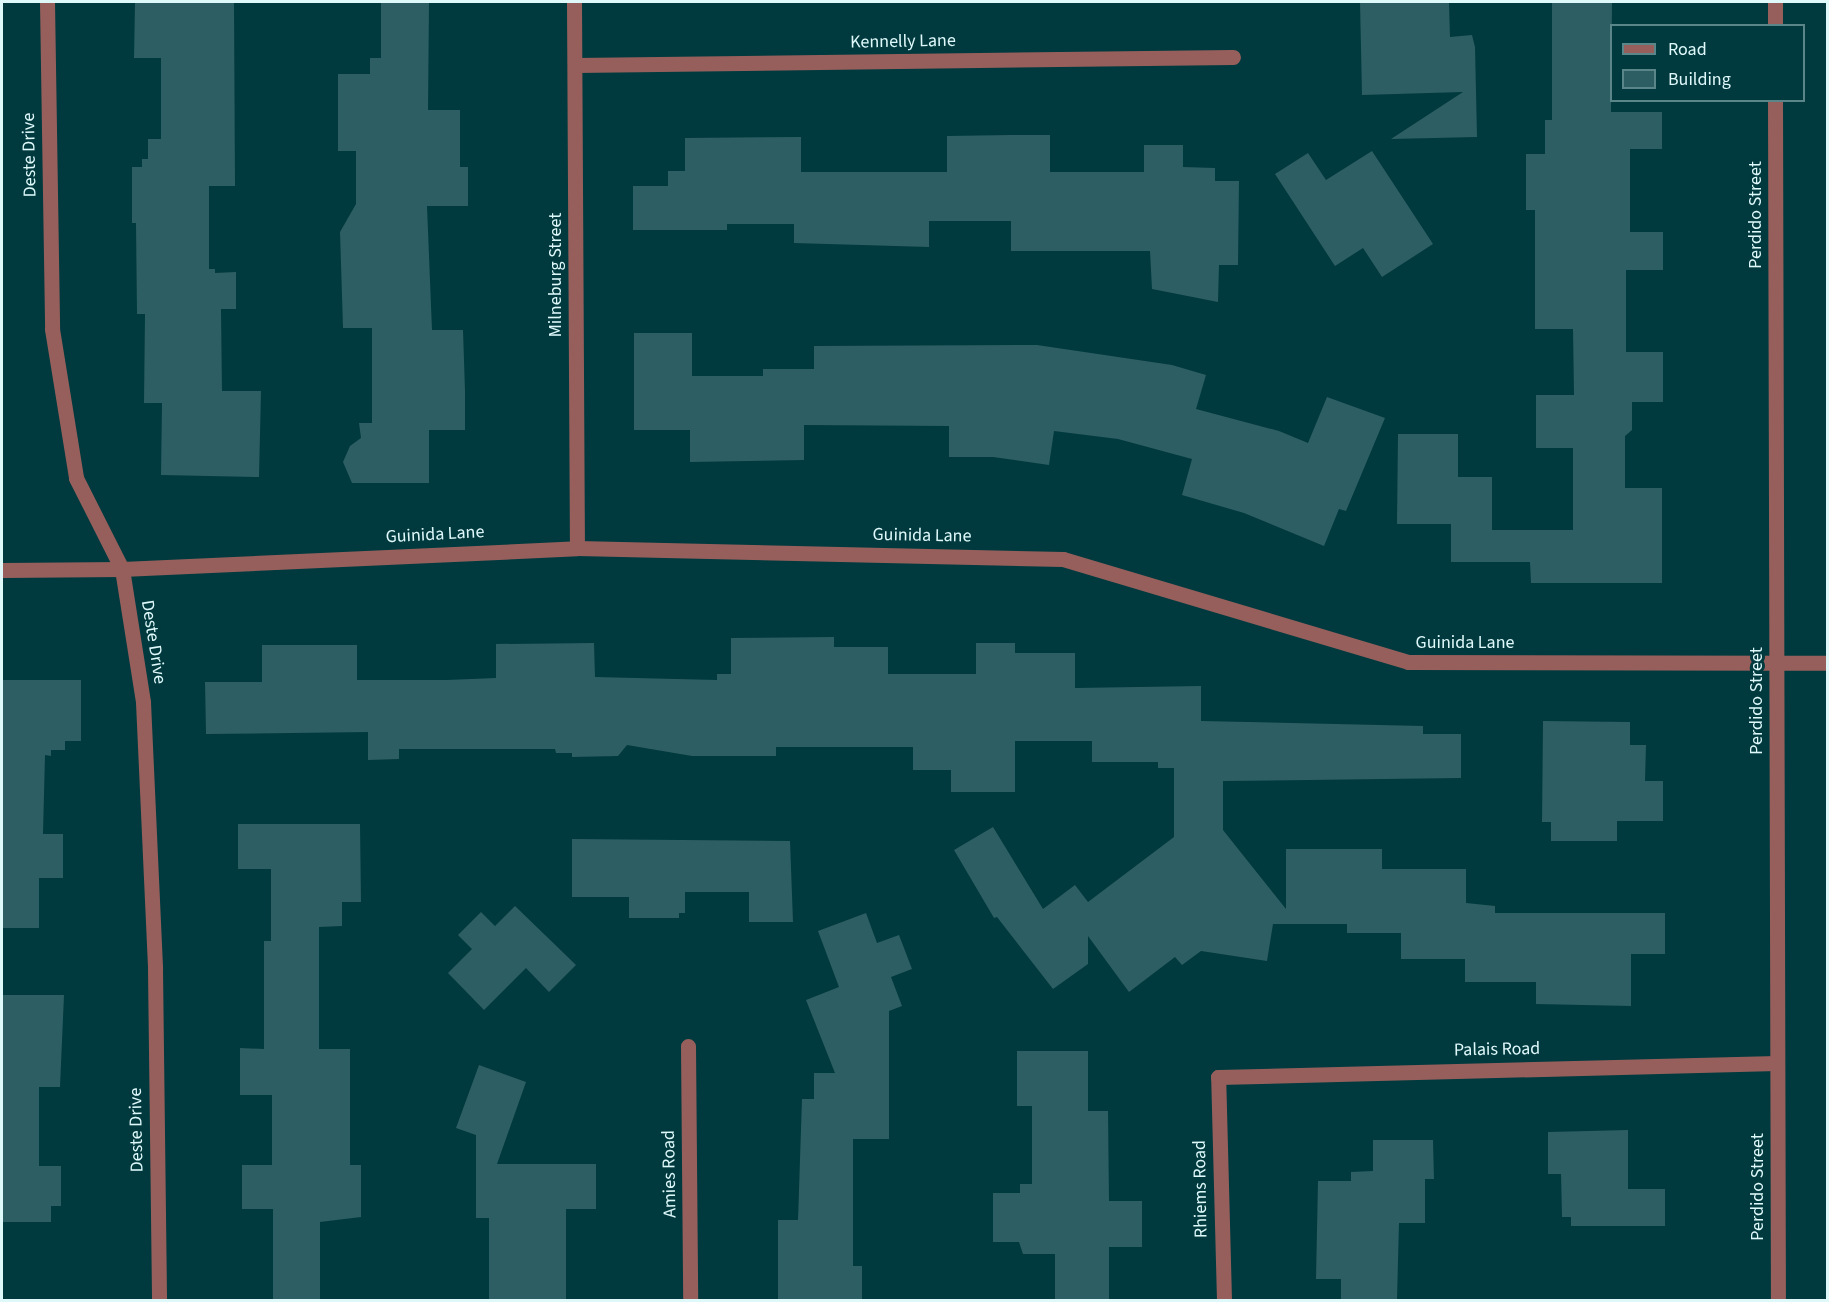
<!DOCTYPE html>
<html>
<head>
<meta charset="utf-8">
<style>
  body { margin:0 }
  #map { position:relative; width:1829px; height:1302px; overflow:hidden; background:#013a3e; font-family:"Source Sans 3",sans-serif }
  div>[style] { position:absolute }
  .building>* { inset:0; background:#2d5e63 }
  .minor>* { height:15px; margin:-7.5px; padding:0 7.5px; transform-origin:7.5px; border-radius:7.5px; background:#975f5c }
  span { translate:-50% -50%; white-space:nowrap; text-align:center; line-height:1.15; -webkit-text-stroke:6px #013a3e; paint-order:stroke }
  .street-label { font-size:18px; color:#dff9fb }
  .frame { position:absolute; inset:0; border:3px solid #dff9fb; pointer-events:none }
  .legend { position:absolute; left:1610px; top:24px; width:195px; height:78px; box-sizing:border-box; background:#013a3e; border:2px solid #5a868a; margin:0; padding:8px 10px; list-style:none; font-size:18px; color:#dff9fb }
  .legend li { display:flex; align-items:center; gap:12px; height:30px }
  .legend b { width:30px; border:2px solid #5a868a }
</style>
</head>
<body>
<div id="map">
  <div class="building">
    <i style="clip-path:polygon(135px 2px,234px 2px,235px 186px,209px 186px,209px 269px,215px 269px,215px 273px,236px 272px,236px 309px,221px 309px,222px 391px,261px 391px,259px 477px,161px 475px,162px 403px,144px 403px,145px 314px,137px 314px,136px 223px,132px 223px,132px 167px,142px 167px,142px 159px,148px 159px,148px 139px,161px 139px,161px 58px,134px 58px)"></i>
    <i style="clip-path:polygon(381px 2px,429px 2px,428px 110px,460px 110px,460px 167px,468px 167px,468px 206px,427px 206px,432px 330px,463px 330px,465px 391px,465px 430px,429px 430px,429px 483px,352px 483px,343px 462px,350px 446px,361px 438px,359px 423px,372px 423px,372px 328px,343px 328px,340px 232px,356px 204px,356px 151px,338px 151px,338px 74px,370px 74px,370px 58px,381px 58px)"></i>
    <i style="clip-path:polygon(1360px 2px,1449px 2px,1450px 37px,1472px 35px,1475px 47px,1477px 137px,1391px 139px,1463px 92px,1362px 95px)"></i>
    <i style="clip-path:polygon(1552px 2px,1612px 2px,1611px 112px,1662px 112px,1662px 149px,1630px 149px,1630px 232px,1663px 232px,1663px 270px,1626px 270px,1626px 352px,1663px 352px,1663px 402px,1632px 402px,1632px 430px,1625px 436px,1625px 488px,1662px 488px,1662px 583px,1531px 583px,1530px 562px,1451px 562px,1451px 524px,1397px 524px,1398px 434px,1458px 434px,1458px 477px,1492px 477px,1492px 530px,1573px 530px,1573px 448px,1536px 448px,1536px 395px,1574px 395px,1573px 329px,1535px 329px,1535px 210px,1526px 210px,1526px 154px,1545px 154px,1545px 120px,1552px 120px)"></i>
    <i style="clip-path:polygon(1011px 135px,1050px 135px,1050px 172px,1144px 172px,1144px 145px,1183px 145px,1183px 167px,1215px 168px,1215px 181px,1239px 181px,1238px 265px,1219px 265px,1218px 302px,1152px 289px,1150px 251px,1011px 251px,1011px 221px,929px 221px,929px 247px,794px 243px,794px 224px,727px 224px,727px 230px,633px 230px,633px 186px,668px 186px,668px 171px,685px 171px,685px 138px,801px 137px,801px 172px,947px 172px,947px 136px)"></i>
    <i style="clip-path:polygon(1372px 151px,1433px 244px,1382px 277px,1363px 248px,1335px 266px,1275px 174px,1308px 153px,1326px 180px)"></i>
    <i style="clip-path:polygon(634px 333px,692px 333px,692px 376px,763px 376px,763px 369px,814px 369px,814px 346px,1037px 345px,1172px 365px,1206px 375px,1196px 409px,1279px 431px,1308px 443px,1327px 397px,1385px 418px,1346px 511px,1339px 509px,1324px 546px,1244px 513px,1182px 495px,1192px 459px,1118px 439px,1054px 431px,1049px 465px,993px 457px,949px 457px,949px 426px,804px 425px,804px 460px,690px 462px,690px 430px,634px 430px)"></i>
    <i style="clip-path:polygon(834px 637px,834px 647px,888px 647px,888px 674px,976px 674px,976px 643px,1015px 643px,1015px 653px,1075px 653px,1075px 688px,1201px 686px,1201px 721px,1423px 726px,1423px 734px,1461px 734px,1461px 778px,1223px 781px,1223px 830px,1286px 909px,1286px 849px,1382px 849px,1382px 869px,1466px 869px,1466px 903px,1495px 906px,1495px 913px,1665px 913px,1665px 954px,1631px 954px,1631px 1006px,1536px 1004px,1536px 982px,1465px 982px,1465px 959px,1401px 959px,1401px 933px,1347px 933px,1347px 924px,1273px 924px,1267px 961px,1201px 951px,1182px 965px,1175px 957px,1129px 992px,1088px 936px,1088px 964px,1053px 989px,997px 917px,994px 918px,954px 850px,993px 827px,1043px 909px,1075px 885px,1088px 902px,1174px 837px,1174px 768px,1158px 768px,1158px 762px,1092px 762px,1092px 741px,1015px 741px,1015px 792px,951px 792px,951px 770px,913px 770px,913px 747px,776px 747px,776px 756px,692px 756px,627px 745px,618px 756px,572px 757px,572px 753px,556px 753px,555px 749px,399px 749px,399px 759px,368px 760px,368px 732px,206px 734px,205px 682px,262px 682px,262px 645px,357px 645px,357px 680px,447px 680px,496px 678px,496px 644px,594px 643px,595px 677px,717px 680px,717px 674px,731px 674px,731px 638px)"></i>
    <i style="clip-path:polygon(2px 680px,81px 680px,81px 741px,65px 741px,65px 750px,51px 750px,51px 756px,45px 755px,43px 834px,63px 834px,63px 878px,39px 878px,39px 928px,2px 928px)"></i>
    <i style="clip-path:polygon(1543px 721px,1630px 722px,1630px 745px,1646px 745px,1645px 781px,1663px 781px,1663px 821px,1617px 821px,1617px 841px,1551px 841px,1551px 822px,1542px 822px)"></i>
    <i style="clip-path:polygon(238px 824px,360px 824px,361px 902px,342px 902px,342px 926px,319px 927px,319px 1049px,350px 1049px,350px 1165px,361px 1165px,361px 1217px,320px 1222px,320px 1300px,273px 1300px,273px 1209px,242px 1209px,242px 1165px,272px 1165px,272px 1095px,240px 1095px,240px 1048px,264px 1049px,264px 941px,271px 941px,271px 869px,238px 869px)"></i>
    <i style="clip-path:polygon(572px 839px,790px 841px,793px 922px,749px 922px,749px 892px,685px 892px,685px 913px,679px 913px,679px 918px,629px 918px,629px 897px,572px 897px)"></i>
    <i style="clip-path:polygon(515px 906px,576px 965px,549px 992px,526px 968px,484px 1010px,448px 973px,472px 949px,458px 935px,481px 912px,495px 926px)"></i>
    <i style="clip-path:polygon(866px 913px,877px 943px,899px 935px,912px 969px,891px 977px,902px 1006px,889px 1011px,889px 1139px,853px 1139px,853px 1266px,862px 1266px,862px 1300px,778px 1300px,778px 1220px,798px 1220px,802px 1099px,814px 1099px,814px 1073px,835px 1073px,806px 1000px,839px 987px,818px 931px)"></i>
    <i style="clip-path:polygon(2px 995px,64px 995px,60px 1087px,39px 1087px,39px 1166px,61px 1166px,61px 1206px,51px 1206px,51px 1222px,2px 1222px)"></i>
    <i style="clip-path:polygon(1017px 1051px,1088px 1051px,1088px 1111px,1108px 1111px,1109px 1201px,1142px 1201px,1142px 1247px,1109px 1247px,1109px 1300px,1055px 1300px,1055px 1254px,1023px 1254px,1019px 1242px,993px 1242px,993px 1193px,1020px 1193px,1020px 1184px,1032px 1184px,1032px 1106px,1017px 1106px)"></i>
    <i style="clip-path:polygon(479px 1065px,526px 1082px,497px 1164px,596px 1164px,596px 1209px,566px 1209px,566px 1300px,489px 1300px,489px 1218px,476px 1218px,476px 1135px,456px 1128px)"></i>
    <i style="clip-path:polygon(1628px 1130px,1628px 1189px,1665px 1189px,1665px 1226px,1571px 1226px,1571px 1217px,1562px 1217px,1561px 1174px,1548px 1174px,1548px 1132px)"></i>
    <i style="clip-path:polygon(1373px 1140px,1433px 1140px,1434px 1179px,1425px 1179px,1425px 1223px,1399px 1223px,1397px 1300px,1341px 1300px,1341px 1279px,1316px 1279px,1318px 1181px,1351px 1181px,1351px 1172px,1373px 1171px)"></i>
  </div>
  <div class="minor">
    <i style="left:47px;top:2px;width:327px;rotate:89.1deg"></i>
    <i style="left:52px;top:329px;width:151px;rotate:80.8deg"></i>
    <i style="left:76px;top:478px;width:102px;rotate:63.2deg"></i>
    <i style="left:122px;top:569px;width:135px;rotate:81deg"></i>
    <i style="left:143px;top:702px;width:267px;rotate:87.4deg"></i>
    <i style="left:155px;top:969px;width:331px;rotate:89.3deg"></i>
    <i style="left:574px;top:2px;width:546px;rotate:89.69deg"></i>
    <i style="left:1775px;top:2px;width:24px;rotate:90deg"></i>
    <i style="left:575px;top:65px;width:658px;rotate:-0.7deg"></i>
    <i style="left:1775px;top:100px;width:1200px;rotate:89.86deg"></i>
    <i style="left:2px;top:570px;width:120px;rotate:-0.5deg"></i>
    <i style="left:122px;top:569px;width:455px;rotate:-2.6deg"></i>
    <i style="left:577px;top:548px;width:486px;rotate:1.3deg"></i>
    <i style="left:1063px;top:559px;width:360px;rotate:16.6deg"></i>
    <i style="left:1408px;top:662px;width:420px;rotate:0.1deg"></i>
    <i style="left:688px;top:1046px;width:254px;rotate:89.5deg"></i>
    <i style="left:1224px;top:1300px;width:223px;rotate:-91.5deg"></i>
    <i style="left:1218px;top:1077px;width:559px;rotate:-1.43deg"></i>
  </div>
  <div class="street-label">
    <span style="left:903px;top:42px;rotate:-1deg">Kennelly Lane</span>
    <span style="left:30px;top:155px;rotate:-91deg">Deste Drive</span>
    <span style="left:1756px;top:215px;rotate:-90deg">Perdido Street</span>
    <span style="left:556px;top:275px;rotate:-90deg">Milneburg Street</span>
    <span style="left:435px;top:535px;rotate:-3deg">Guinida Lane</span>
    <span style="left:922px;top:536px;rotate:1deg">Guinida Lane</span>
    <span style="left:153px;top:642px;rotate:81deg">Deste Drive</span>
    <span style="left:1465px;top:643px">Guinida Lane</span>
    <span style="left:1757px;top:701px;rotate:-90deg">Perdido Street</span>
    <span style="left:1497px;top:1050px;rotate:-1deg">Palais Road</span>
    <span style="left:137px;top:1130px;rotate:-91deg">Deste Drive</span>
    <span style="left:670px;top:1174px;rotate:-91deg">Amies Road</span>
    <span style="left:1758px;top:1187px;rotate:-90deg">Perdido Street</span>
    <span style="left:1201px;top:1189px;rotate:-91deg">Rhiems Road</span>
  </div>
  <div class="frame"></div>
  <ul class="legend">
  <li><b style="height:8px;background:#975f5c"></b>Road</li>
  <li><b style="height:16px;background:#2d5e63"></b>Building</li>
  </ul>
</div>
</body>
</html>
